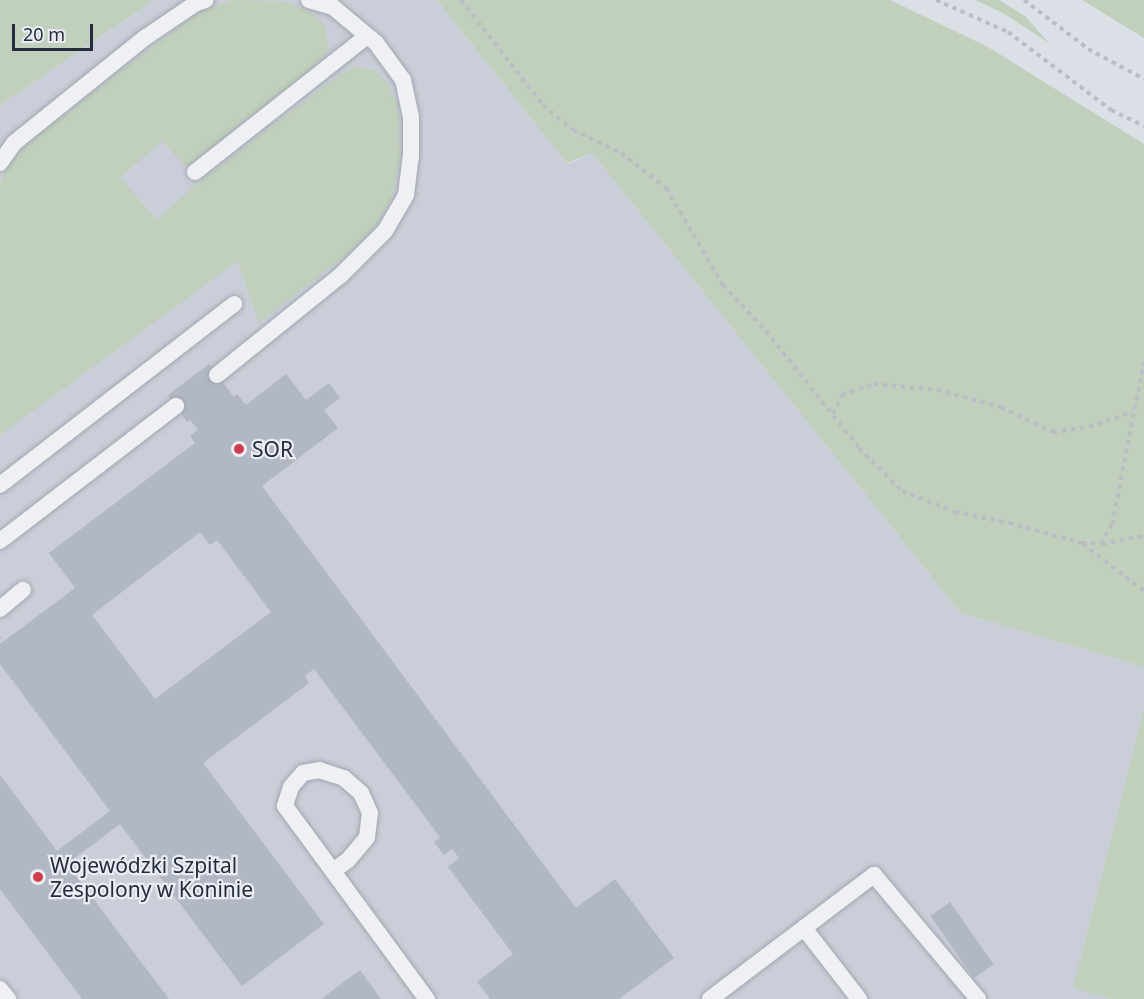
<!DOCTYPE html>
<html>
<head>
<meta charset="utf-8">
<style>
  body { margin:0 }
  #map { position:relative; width:1144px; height:999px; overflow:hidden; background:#dbdfe6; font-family:"Noto Sans",sans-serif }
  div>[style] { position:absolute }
  .built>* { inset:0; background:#c9ced8 }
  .green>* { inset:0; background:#c0d0bc }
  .building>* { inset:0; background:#b2b8c3; transform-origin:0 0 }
  .path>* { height:4px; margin-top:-2px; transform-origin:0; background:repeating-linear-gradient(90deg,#babdc4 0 4.5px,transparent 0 9px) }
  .roads { filter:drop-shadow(0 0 2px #a1a6b0) drop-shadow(0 0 2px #a1a6b0) }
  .lane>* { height:16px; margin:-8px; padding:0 8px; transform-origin:8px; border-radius:8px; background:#eef0f4 }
  .dots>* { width:16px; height:16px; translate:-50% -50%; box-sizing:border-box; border:3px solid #eaeef4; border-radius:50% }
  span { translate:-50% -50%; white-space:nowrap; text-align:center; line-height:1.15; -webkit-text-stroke:4.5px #eaeef4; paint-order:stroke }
  .poi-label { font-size:21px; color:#252c3c }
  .left { translate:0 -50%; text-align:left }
  .scale { position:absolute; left:12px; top:24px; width:81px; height:27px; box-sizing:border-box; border:3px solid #252c3c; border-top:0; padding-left:8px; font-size:18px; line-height:21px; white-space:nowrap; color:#252c3c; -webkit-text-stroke:4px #eaeef4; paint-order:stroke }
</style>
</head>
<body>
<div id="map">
  <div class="built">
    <i style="clip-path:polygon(154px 0,437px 0,568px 164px,592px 153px,961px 613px,1144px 667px,1144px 999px,0 999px,0 105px)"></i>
  </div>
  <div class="green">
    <i style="clip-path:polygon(0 0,154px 0,0 105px)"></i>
    <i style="clip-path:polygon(233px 0,287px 2px,316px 15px,326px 28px,328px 50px,317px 66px,186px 167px,162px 141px,120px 178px,157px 220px,199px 182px,343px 72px,356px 67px,374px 70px,388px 84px,399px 110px,400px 162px,391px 200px,370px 236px,259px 323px,238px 261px,0 435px,0 183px,8px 164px,24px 145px,198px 12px)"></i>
    <i style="clip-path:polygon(437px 0,890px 0,988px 47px,1144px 144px,1144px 667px,961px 613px,592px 153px,567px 163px)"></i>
    <i style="clip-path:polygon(975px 0,999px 0,1025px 16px,1049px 43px,1003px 13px)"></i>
    <i style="clip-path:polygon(1082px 0,1144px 0,1144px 38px)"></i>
    <i style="clip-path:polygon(1144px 709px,1144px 999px,1110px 999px,1073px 988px)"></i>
  </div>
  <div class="building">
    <i style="clip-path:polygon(evenodd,209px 364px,234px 397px,237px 394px,246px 405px,286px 374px,306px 400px,329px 383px,340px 398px,324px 410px,338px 428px,262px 486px,576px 908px,615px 879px,674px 958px,619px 999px,490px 999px,477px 982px,513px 954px,448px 867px,459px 858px,452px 849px,444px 855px,434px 842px,440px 837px,314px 669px,305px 676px,309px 683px,203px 763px,324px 924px,242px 986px,120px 824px,67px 864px,169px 999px,82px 999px,0 889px,0 775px,57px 851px,110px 811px,0 664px,0 644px,75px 588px,49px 553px,195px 443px,190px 436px,198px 430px,190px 420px,187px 422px,168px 395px,209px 364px,200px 532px,210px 545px,217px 540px,271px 612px,155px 699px,92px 615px,200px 532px)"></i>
    <i style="left:950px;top:902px;width:76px;height:24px;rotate:55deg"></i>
    <i style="clip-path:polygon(360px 970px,381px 999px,321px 999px)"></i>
  </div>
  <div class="path">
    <i style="left:461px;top:0;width:133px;rotate:52deg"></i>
    <i style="left:543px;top:105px;width:39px;rotate:40deg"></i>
    <i style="left:573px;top:130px;width:53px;rotate:25.6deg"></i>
    <i style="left:621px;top:153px;width:57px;rotate:37.9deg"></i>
    <i style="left:666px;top:188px;width:113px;rotate:59.6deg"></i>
    <i style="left:723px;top:285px;width:63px;rotate:46.9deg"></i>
    <i style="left:766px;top:331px;width:149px;rotate:51.5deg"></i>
    <i style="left:859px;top:448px;width:61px;rotate:45deg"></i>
    <i style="left:902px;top:491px;width:57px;rotate:21.6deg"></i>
    <i style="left:955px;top:512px;width:55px;rotate:11.5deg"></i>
    <i style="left:1009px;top:523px;width:76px;rotate:15.3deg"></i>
    <i style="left:1082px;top:543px;width:19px;rotate:3deg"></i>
    <i style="left:1101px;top:544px;width:23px;rotate:-61deg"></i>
    <i style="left:1112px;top:524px;width:165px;rotate:-78.8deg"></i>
    <i style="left:936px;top:0;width:79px;rotate:24deg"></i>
    <i style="left:1008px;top:32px;width:129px;rotate:37.1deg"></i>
    <i style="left:1111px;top:110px;width:37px;rotate:26deg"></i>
    <i style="left:1024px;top:0;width:81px;rotate:37.4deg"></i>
    <i style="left:1088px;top:49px;width:64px;rotate:28.2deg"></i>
    <i style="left:833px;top:414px;width:21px;rotate:-65deg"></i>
    <i style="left:842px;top:395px;width:34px;rotate:-19deg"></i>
    <i style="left:874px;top:384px;width:63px;rotate:5.4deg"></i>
    <i style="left:937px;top:390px;width:66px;rotate:14.9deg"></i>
    <i style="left:1001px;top:407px;width:58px;rotate:25.7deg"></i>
    <i style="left:1053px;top:432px;width:36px;rotate:-8deg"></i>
    <i style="left:1089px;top:427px;width:46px;rotate:-19.2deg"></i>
    <i style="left:1083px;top:544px;width:77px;rotate:37.6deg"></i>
    <i style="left:1102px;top:544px;width:43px;rotate:-10.8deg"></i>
    <i style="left:0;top:638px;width:1px;rotate:-45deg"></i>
  </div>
  <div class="roads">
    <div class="lane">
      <i style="left:0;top:163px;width:24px;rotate:-55deg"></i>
      <i style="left:14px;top:143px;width:169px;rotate:-38.8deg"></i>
      <i style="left:146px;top:37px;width:60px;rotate:-34.2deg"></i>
      <i style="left:196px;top:3px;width:10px;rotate:-17deg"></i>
      <i style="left:195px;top:172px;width:219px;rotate:-38.3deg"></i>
      <i style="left:217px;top:375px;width:159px;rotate:-38.9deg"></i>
      <i style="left:341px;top:275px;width:62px;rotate:-45deg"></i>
      <i style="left:385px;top:231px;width:42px;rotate:-59.7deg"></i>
      <i style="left:406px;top:195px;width:38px;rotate:-83deg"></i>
      <i style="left:411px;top:157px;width:40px;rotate:-90deg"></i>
      <i style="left:411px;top:117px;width:38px;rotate:-102deg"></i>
      <i style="left:403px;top:80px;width:46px;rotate:-126.1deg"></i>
      <i style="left:376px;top:43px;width:56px;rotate:-140.1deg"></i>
      <i style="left:333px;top:7px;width:25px;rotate:-164deg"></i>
      <i style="left:0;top:485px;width:296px;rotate:-37.7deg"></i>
      <i style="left:0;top:541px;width:222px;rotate:-37.5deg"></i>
      <i style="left:0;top:609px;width:30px;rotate:-40deg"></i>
      <i style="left:333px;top:871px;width:19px;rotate:-36deg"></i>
      <i style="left:348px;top:860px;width:30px;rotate:-50deg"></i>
      <i style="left:367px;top:837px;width:24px;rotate:-83deg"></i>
      <i style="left:370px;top:813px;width:22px;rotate:-114deg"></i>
      <i style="left:361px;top:793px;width:23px;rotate:-139deg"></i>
      <i style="left:344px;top:778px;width:25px;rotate:-162deg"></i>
      <i style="left:320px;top:770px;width:17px;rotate:170deg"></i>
      <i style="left:303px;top:773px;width:18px;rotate:131deg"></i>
      <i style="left:291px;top:787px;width:20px;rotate:108deg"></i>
      <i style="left:285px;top:806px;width:240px;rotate:53.7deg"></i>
      <i style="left:804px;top:928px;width:90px;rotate:52.2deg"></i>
      <i style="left:0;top:989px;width:13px;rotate:51deg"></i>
      <i style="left:710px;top:999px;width:206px;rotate:-37.1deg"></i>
      <i style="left:874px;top:875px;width:162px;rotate:50deg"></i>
    </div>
  </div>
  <div class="dots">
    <i style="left:239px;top:449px;background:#cf3c4c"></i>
    <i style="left:38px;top:877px;background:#cf3c4c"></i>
  </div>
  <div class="poi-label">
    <span class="left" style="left:252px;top:449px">SOR</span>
    <span class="left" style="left:50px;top:877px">Wojewódzki Szpital<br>Zespolony w Koninie</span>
  </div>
  <div class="scale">20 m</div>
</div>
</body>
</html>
